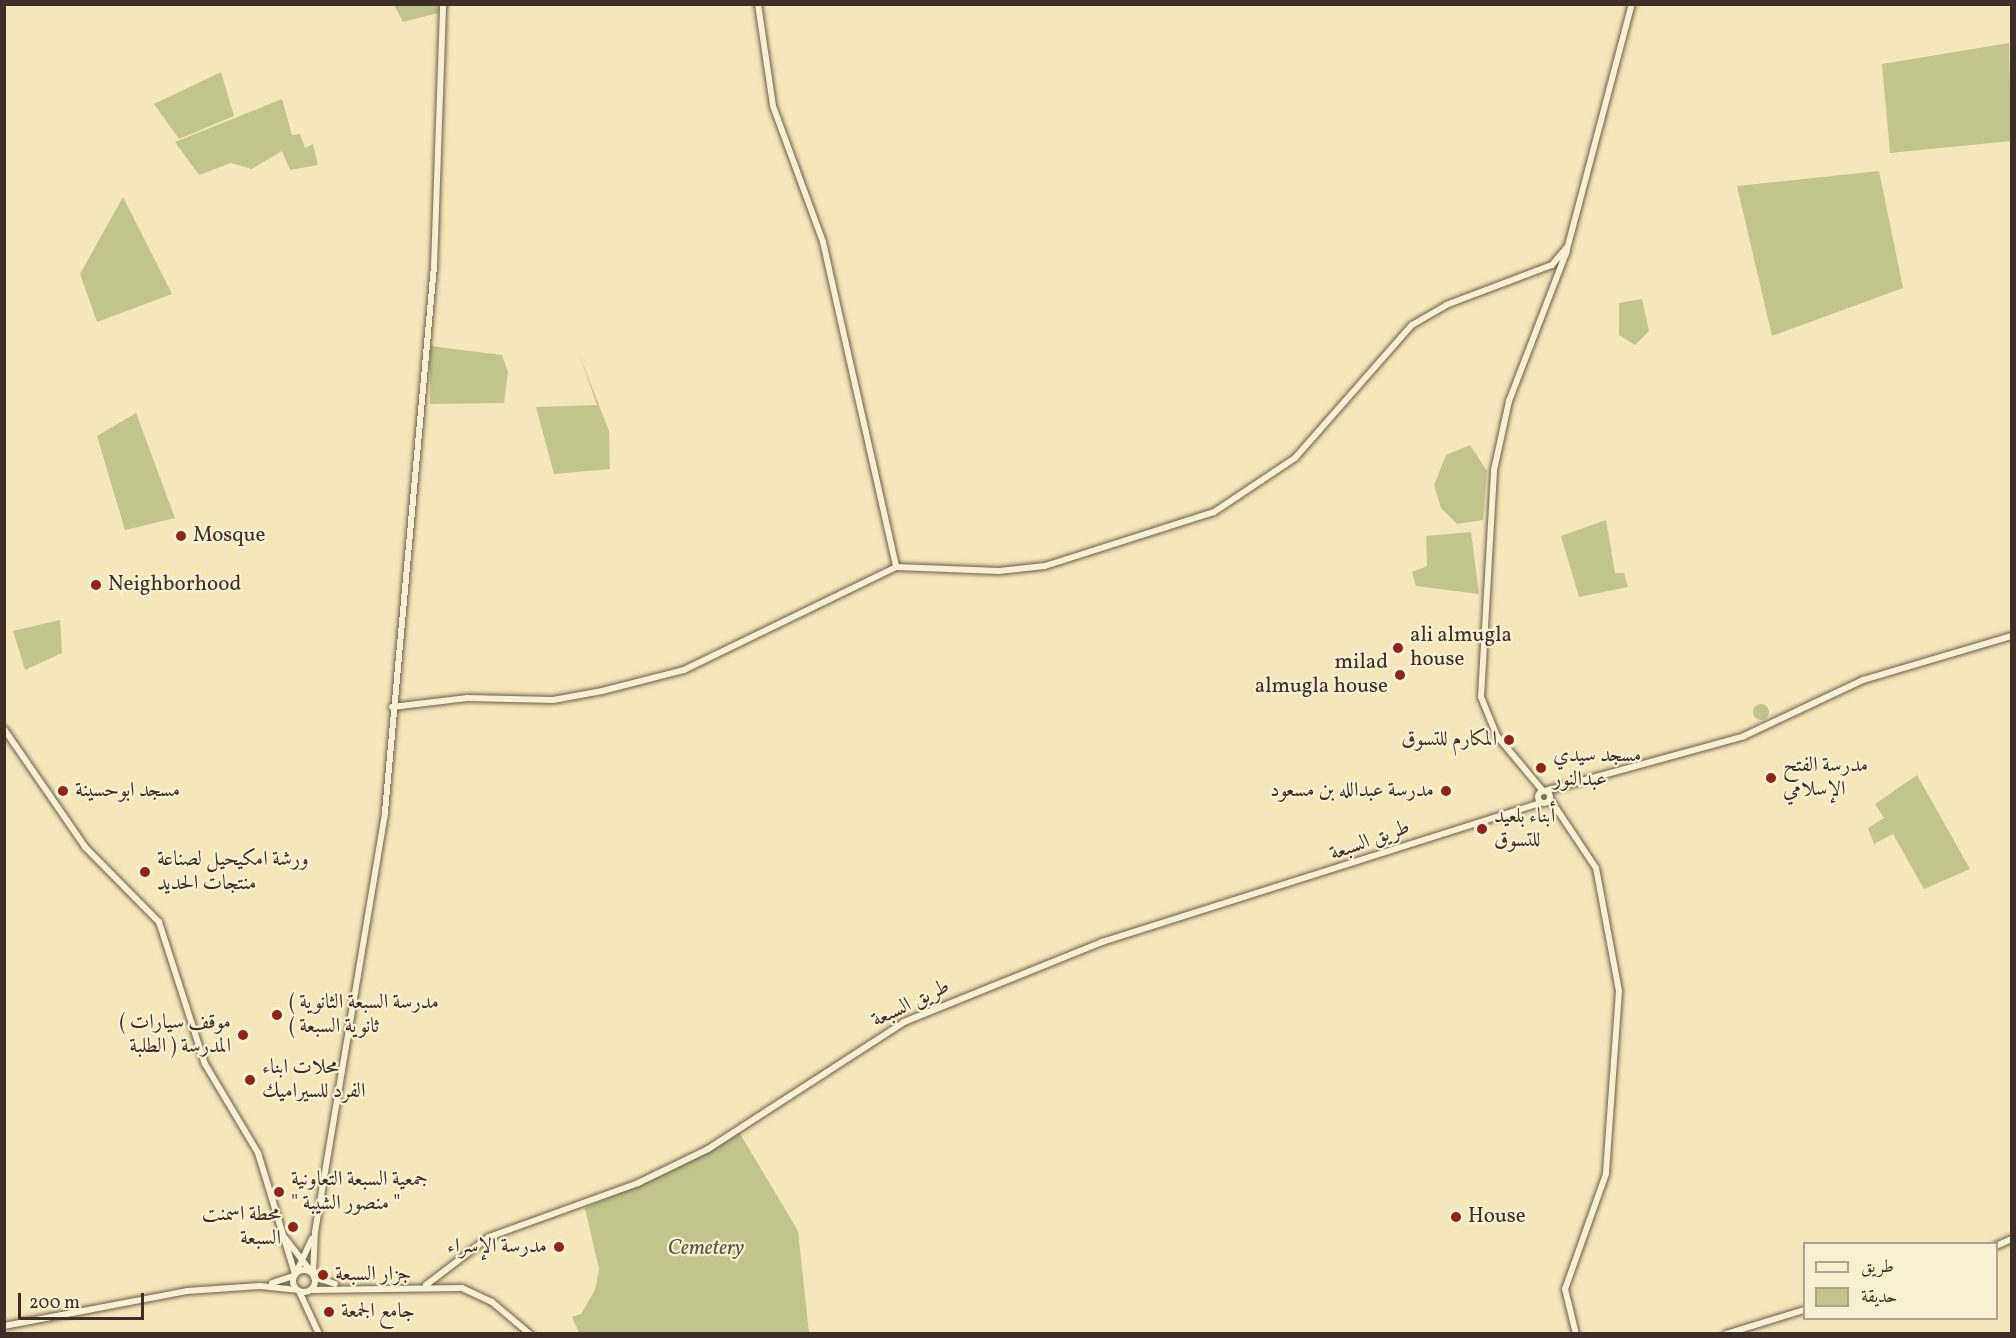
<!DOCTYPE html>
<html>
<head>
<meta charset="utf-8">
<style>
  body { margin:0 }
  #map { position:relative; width:2016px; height:1338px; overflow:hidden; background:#f4e8ba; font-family:Vollkorn,Amiri,serif }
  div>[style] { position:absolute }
  .green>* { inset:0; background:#c2c48b }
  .round { border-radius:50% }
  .roads { filter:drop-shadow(0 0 2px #6b5c4c) drop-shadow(0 0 2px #6b5c4c) }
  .tertiary>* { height:6px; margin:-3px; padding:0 3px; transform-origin:3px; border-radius:3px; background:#f8f0d2 }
  .tertiary>.ring { margin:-3px; padding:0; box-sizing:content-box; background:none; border:6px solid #f8f0d2; border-radius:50% }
  .dots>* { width:16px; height:16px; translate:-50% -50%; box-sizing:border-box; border:3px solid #f8f0d2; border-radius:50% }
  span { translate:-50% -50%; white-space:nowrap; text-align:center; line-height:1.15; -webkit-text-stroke:4.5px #f8f0d2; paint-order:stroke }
  .poi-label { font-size:21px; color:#3d2e27 }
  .left { translate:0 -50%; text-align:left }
  .right { translate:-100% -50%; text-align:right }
  .street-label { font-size:21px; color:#3d2e27 }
  .park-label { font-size:21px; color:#5e5440; font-style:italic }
  .frame { position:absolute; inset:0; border:6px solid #3d2e27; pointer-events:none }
  .legend { position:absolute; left:1803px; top:1242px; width:195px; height:78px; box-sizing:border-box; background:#f8f0d2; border:2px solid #ada28e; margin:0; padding:8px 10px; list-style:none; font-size:18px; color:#3d2e27 }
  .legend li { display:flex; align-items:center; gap:12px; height:30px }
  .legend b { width:30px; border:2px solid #ada28e }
  .scale { position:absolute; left:18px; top:1293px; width:126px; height:27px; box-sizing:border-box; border:3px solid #3d2e27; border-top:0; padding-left:8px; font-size:18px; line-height:21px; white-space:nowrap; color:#3d2e27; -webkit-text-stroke:4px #f8f0d2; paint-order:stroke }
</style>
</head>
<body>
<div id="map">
  <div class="green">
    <i style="clip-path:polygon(394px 5px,438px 5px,438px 13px,403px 22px)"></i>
    <i style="clip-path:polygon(2009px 43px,2011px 141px,1890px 153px,1882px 64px)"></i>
    <i style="clip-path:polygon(221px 72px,234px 116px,179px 139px,154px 104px)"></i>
    <i style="clip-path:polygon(282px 99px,292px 135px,300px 134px,305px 148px,313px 144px,318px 165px,290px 170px,282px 151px,252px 169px,231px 163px,199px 175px,175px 142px)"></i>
    <i style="clip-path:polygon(1879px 171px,1903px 288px,1772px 336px,1737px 186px)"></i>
    <i style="clip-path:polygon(123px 197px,172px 294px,97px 322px,80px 274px)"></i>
    <i style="clip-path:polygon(1642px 299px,1649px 331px,1635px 345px,1619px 335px,1619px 303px)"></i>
    <i style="clip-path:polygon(430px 346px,502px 355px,508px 372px,504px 403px,430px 404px)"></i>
    <i style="clip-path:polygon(578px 351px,609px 431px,610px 469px,554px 474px,536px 407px,597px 405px)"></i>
    <i style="clip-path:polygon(136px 413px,175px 518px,125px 530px,97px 436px)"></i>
    <i style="clip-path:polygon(1470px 445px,1487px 471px,1483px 520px,1457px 524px,1441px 508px,1434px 485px,1446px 455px)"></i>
    <i style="clip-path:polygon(1606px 520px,1615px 573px,1624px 573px,1628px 587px,1579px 597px,1561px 536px)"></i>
    <i style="clip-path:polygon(1471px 532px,1479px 594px,1416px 586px,1412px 572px,1427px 566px,1426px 536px)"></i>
    <i style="clip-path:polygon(60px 620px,62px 653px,25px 670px,13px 631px)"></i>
    <i class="round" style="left:1753px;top:704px;width:16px;height:16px"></i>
    <i style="clip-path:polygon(1917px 775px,1970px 869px,1924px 889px,1893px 834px,1874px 844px,1868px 828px,1884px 818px,1875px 804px)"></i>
    <i style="clip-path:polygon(739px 1132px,798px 1231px,809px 1333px,579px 1333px,572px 1317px,581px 1314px,595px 1290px,599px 1269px,585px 1208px,665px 1174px)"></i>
  </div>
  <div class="roads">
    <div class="tertiary">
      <i style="left:758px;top:4px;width:103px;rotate:81.6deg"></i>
      <i style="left:773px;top:106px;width:145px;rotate:69.8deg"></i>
      <i style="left:823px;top:242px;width:333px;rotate:77.3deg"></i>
      <i style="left:392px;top:707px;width:76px;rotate:-6.8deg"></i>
      <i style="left:467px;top:698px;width:86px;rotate:1.3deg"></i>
      <i style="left:553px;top:700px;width:50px;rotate:-10.4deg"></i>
      <i style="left:602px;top:691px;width:85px;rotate:-14.4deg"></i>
      <i style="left:684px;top:670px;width:236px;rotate:-25.9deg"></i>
      <i style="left:896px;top:567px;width:103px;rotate:2.2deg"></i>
      <i style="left:999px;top:571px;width:46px;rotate:-6.2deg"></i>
      <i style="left:1045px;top:566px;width:177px;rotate:-17.7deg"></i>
      <i style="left:1214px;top:512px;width:97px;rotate:-33.7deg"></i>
      <i style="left:1295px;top:458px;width:177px;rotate:-48.7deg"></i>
      <i style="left:1412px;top:325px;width:39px;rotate:-30deg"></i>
      <i style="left:1446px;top:305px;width:113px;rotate:-20.7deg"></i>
      <i style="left:1552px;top:265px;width:23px;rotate:-50deg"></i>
      <i style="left:4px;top:729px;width:143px;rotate:55.5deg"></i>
      <i style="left:85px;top:847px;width:105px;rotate:45.4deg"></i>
      <i style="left:159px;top:922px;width:149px;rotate:72.1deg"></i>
      <i style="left:205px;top:1064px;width:104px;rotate:59.2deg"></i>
      <i style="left:258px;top:1153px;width:127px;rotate:73deg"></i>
      <i class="ring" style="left:1538px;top:791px;width:6px;height:6px"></i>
      <i style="left:1543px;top:791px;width:72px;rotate:-129.9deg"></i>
      <i style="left:1497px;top:736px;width:42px;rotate:-112.3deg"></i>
      <i style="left:1481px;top:697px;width:227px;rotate:-86.7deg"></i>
      <i style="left:1494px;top:470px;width:71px;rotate:-77.7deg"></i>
      <i style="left:1509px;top:401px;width:159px;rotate:-68.9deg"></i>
      <i style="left:1566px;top:253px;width:258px;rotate:-75.2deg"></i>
      <i style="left:1545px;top:791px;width:206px;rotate:-15.4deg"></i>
      <i style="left:1744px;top:736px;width:132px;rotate:-25.2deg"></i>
      <i style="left:1863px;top:680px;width:155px;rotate:-16.5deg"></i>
      <i style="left:1550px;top:799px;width:83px;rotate:56.3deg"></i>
      <i style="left:1596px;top:868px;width:125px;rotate:79.4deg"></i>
      <i style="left:1619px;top:991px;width:183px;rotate:94.1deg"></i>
      <i style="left:1606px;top:1174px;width:122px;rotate:109.6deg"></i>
      <i style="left:1565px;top:1289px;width:46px;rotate:76.3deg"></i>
      <i style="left:285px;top:1238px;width:41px;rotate:52deg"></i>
      <i style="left:1996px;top:1246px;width:17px;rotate:-24deg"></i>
      <i class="ring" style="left:293px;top:1270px;width:16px;height:16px"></i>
      <i style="left:296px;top:1273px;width:38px;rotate:-65deg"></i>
      <i style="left:313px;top:1274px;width:42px;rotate:-87.3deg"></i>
      <i style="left:315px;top:1232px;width:426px;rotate:-80.5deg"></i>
      <i style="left:385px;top:812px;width:548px;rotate:-84.87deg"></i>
      <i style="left:434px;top:266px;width:262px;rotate:-88deg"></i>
      <i style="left:314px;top:1277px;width:22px;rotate:18deg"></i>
      <i style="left:272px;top:1283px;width:23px;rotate:-18deg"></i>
      <i style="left:426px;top:1285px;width:79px;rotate:-37.3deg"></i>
      <i style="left:489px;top:1237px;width:158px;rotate:-19.9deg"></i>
      <i style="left:638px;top:1183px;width:78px;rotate:-25.9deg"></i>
      <i style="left:708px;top:1149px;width:234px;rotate:-32.9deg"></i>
      <i style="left:904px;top:1022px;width:214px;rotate:-22deg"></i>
      <i style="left:1102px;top:942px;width:460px;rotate:-17.6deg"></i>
      <i style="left:311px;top:1290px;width:151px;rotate:-0.8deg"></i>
      <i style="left:462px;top:1288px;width:33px;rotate:25deg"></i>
      <i style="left:492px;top:1302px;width:50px;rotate:40.1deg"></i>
      <i style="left:299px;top:1291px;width:47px;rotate:65.1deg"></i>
      <i style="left:4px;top:1326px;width:186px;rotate:-10.8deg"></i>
      <i style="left:187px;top:1291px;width:73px;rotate:-3.9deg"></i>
      <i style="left:260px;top:1286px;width:37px;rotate:6deg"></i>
      <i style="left:1726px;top:1334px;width:82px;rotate:-17.1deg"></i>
    </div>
  </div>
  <div class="dots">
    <i style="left:181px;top:536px;background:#8f2418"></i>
    <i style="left:96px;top:585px;background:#8f2418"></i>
    <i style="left:1398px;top:648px;background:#8f2418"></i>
    <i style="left:1400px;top:675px;background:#8f2418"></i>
    <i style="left:1509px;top:740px;background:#8f2418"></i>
    <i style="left:1541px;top:768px;background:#8f2418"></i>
    <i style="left:1771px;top:778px;background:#8f2418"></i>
    <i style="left:63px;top:791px;background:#8f2418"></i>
    <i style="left:1446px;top:791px;background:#8f2418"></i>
    <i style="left:1482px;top:829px;background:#8f2418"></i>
    <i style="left:145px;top:872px;background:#8f2418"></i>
    <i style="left:277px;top:1015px;background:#8f2418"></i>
    <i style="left:243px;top:1035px;background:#8f2418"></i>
    <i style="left:250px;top:1080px;background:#8f2418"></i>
    <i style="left:279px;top:1192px;background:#8f2418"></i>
    <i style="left:1456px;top:1217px;background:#8f2418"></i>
    <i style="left:293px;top:1227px;background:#8f2418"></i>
    <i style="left:559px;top:1247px;background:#8f2418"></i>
    <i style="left:323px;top:1275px;background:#8f2418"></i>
    <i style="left:329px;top:1312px;background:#8f2418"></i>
  </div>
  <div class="poi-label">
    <span class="left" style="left:193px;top:536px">Mosque</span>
    <span class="left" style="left:108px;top:585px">Neighborhood</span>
    <span class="left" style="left:1410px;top:648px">ali almugla<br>house</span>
    <span class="right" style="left:1388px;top:675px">milad<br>almugla house</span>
    <span class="right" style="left:1497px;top:740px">المكارم للتسوق</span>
    <span class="left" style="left:1553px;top:768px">مسجد سيدي<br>عبدالنور</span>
    <span class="left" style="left:1783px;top:778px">مدرسة الفتح<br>الإسلامي</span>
    <span class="left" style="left:75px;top:791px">مسجد ابوحسينة</span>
    <span class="right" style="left:1434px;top:791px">مدرسة عبدالله بن مسعود</span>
    <span class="left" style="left:1494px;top:829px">أبناء بلعيد<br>للتسوق</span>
    <span class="left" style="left:157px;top:872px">ورشة امكيحيل لصناعة<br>منتجات الحديد</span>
    <span class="left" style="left:289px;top:1015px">( مدرسة السبعة الثانوية<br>( ثانوية السبعة</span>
    <span class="right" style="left:231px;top:1035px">( موقف سيارات<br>المدرسة ( الطلبة</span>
    <span class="left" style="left:262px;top:1080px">محلات ابناء<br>الفرد للسيراميك</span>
    <span class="left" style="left:291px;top:1192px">جمعية السبعة التعاونية<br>" منصور الشيبة "</span>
    <span class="right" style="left:281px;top:1227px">محطة اسمنت<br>السبعة</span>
    <span class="left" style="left:1468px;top:1217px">House</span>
    <span class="right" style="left:547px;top:1247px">مدرسة الإسراء</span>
    <span class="left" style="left:335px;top:1275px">جزار السبعة</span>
    <span class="left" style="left:341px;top:1312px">جامع الجمعة</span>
  </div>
  <div class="street-label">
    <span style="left:1370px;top:841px;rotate:-20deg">طريق السبعة</span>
    <span style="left:911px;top:1004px;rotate:-26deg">طريق السبعة</span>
  </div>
  <div class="park-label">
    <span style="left:706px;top:1249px">Cemetery</span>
  </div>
  <div class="frame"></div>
  <ul class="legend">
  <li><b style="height:8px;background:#f8f0d2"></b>طريق</li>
  <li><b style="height:16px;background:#c2c48b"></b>حديقة</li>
  </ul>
  <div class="scale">200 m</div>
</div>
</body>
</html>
